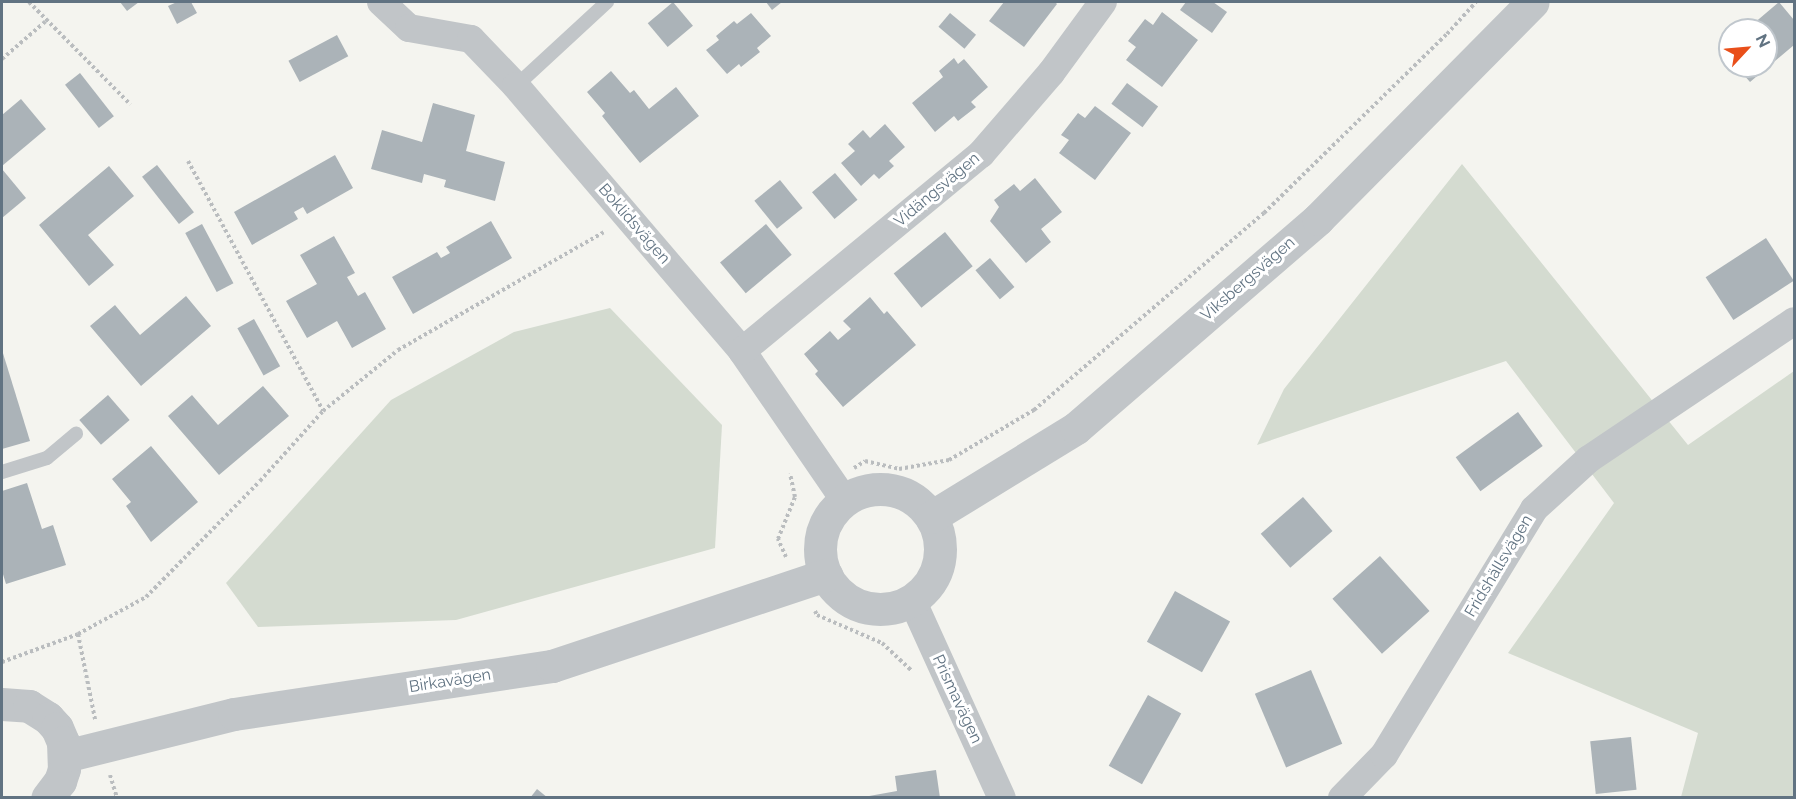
<!DOCTYPE html>
<html>
<head>
<meta charset="utf-8">
<style>
  body { margin:0 }
  #map { position:relative; width:1796px; height:799px; overflow:hidden; background:#f4f4ef; font-family:Raleway,sans-serif }
  div>[style] { position:absolute }
  .green>* { inset:0; background:#d4dbd0 }
  .building>* { inset:0; background:#abb3b8; transform-origin:0 0 }
  .path>* { height:4px; margin-top:-2px; transform-origin:0; background:repeating-linear-gradient(90deg,#babdbf 0 3px,transparent 0 6px) }
  .service>* { height:14px; margin:-7px; padding:0 7px; transform-origin:7px; border-radius:7px; background:#c1c5c8 }
  .minor>* { height:28px; margin:-14px; padding:0 14px; transform-origin:14px; border-radius:14px; background:#c1c5c8 }
  .tertiary>* { height:33px; margin:-16.5px; padding:0 16.5px; transform-origin:16.5px; border-radius:16.5px; background:#c1c5c8 }
  .tertiary>.ring { margin:-16.5px; padding:0; box-sizing:content-box; background:none; border:33px solid #c1c5c8; border-radius:50% }
  span { translate:-50% -50%; white-space:nowrap; text-align:center; line-height:1.15; -webkit-text-stroke:6px #fff; paint-order:stroke }
  .street-label { font-size:16px; color:#617382 }
  .frame { position:absolute; inset:0; border:3px solid #617382; pointer-events:none }
  .north { position:absolute; left:1718px; top:18px; width:60px; height:60px; box-sizing:border-box; background:#fff; border:2px solid #c0c7cd; border-radius:50%; rotate:64deg; font-size:16px; font-weight:700; line-height:24px; text-align:center; color:#617382 }
  .north::after { content:''; display:block; margin:auto; width:21px; height:27px; background:#e94f1a; clip-path:polygon(50% 0,100% 100%,50% 72%,0 100%) }
</style>
</head>
<body>
<div id="map">
  <div class="green">
    <i style="clip-path:polygon(1462px 164px,1688px 445px,1794px 371px,1794px 797px,1681px 797px,1698px 733px,1508px 653px,1614px 503px,1506px 361px,1257px 445px,1284px 389px)"></i>
    <i style="clip-path:polygon(610px 308px,722px 425px,715px 548px,456px 620px,258px 627px,226px 583px,391px 400px,514px 332px)"></i>
  </div>
  <div class="building">
    <i style="clip-path:polygon(120px 2px,139px 2px,127px 11px)"></i>
    <i style="clip-path:polygon(177px 2px,191px 2px,197px 13px,177px 24px,168px 6px)"></i>
    <i style="left:673px;top:2px;width:31px;height:33px;rotate:50deg"></i>
    <i style="clip-path:polygon(766px 2px,782px 2px,772px 10px)"></i>
    <i style="clip-path:polygon(1004px 2px,1055px 2px,1057px 4px,1024px 47px,989px 21px)"></i>
    <i style="clip-path:polygon(1186px 2px,1213px 2px,1227px 12px,1212px 33px,1180px 10px)"></i>
    <i style="clip-path:polygon(1779px 2px,1794px 20px,1794px 45px,1750px 82px,1736px 66px,1766px 66px,1766px 30px,1746px 30px)"></i>
    <i style="clip-path:polygon(1162px 12px,1198px 40px,1162px 87px,1126px 60px,1136px 47px,1128px 41px,1145px 19px,1153px 25px)"></i>
    <i style="clip-path:polygon(751px 13px,771px 36px,757px 48px,760px 52px,741px 67px,739px 64px,727px 74px,706px 50px,719px 40px,716px 36px,734px 21px,737px 24px)"></i>
    <i style="left:950px;top:13px;width:34px;height:18px;rotate:40deg"></i>
    <i style="left:337px;top:35px;width:24px;height:55px;rotate:62deg"></i>
    <i style="clip-path:polygon(954px 58px,958px 64px,964px 59px,988px 87px,971px 102px,976px 107px,958px 121px,954px 116px,935px 132px,912px 103px,943px 77px,939px 71px)"></i>
    <i style="clip-path:polygon(611px 71px,630px 93px,634px 90px,649px 109px,676px 87px,699px 116px,640px 163px,602px 116px,605px 113px,587px 92px)"></i>
    <i style="left:80px;top:73px;width:55px;height:19px;rotate:52deg"></i>
    <i style="left:1127px;top:83px;width:39px;height:26px;rotate:37deg"></i>
    <i style="clip-path:polygon(21px 99px,46px 129px,2px 166px,2px 115px)"></i>
    <i style="clip-path:polygon(433px 103px,475px 115px,466px 151px,505px 162px,495px 201px,444px 187px,446px 180px,424px 174px,422px 183px,371px 169px,382px 130px,422px 142px)"></i>
    <i style="clip-path:polygon(1095px 106px,1131px 133px,1095px 180px,1059px 153px,1069px 140px,1061px 135px,1078px 113px,1085px 118px)"></i>
    <i style="clip-path:polygon(885px 124px,905px 147px,889px 161px,894px 166px,879px 179px,874px 174px,861px 186px,841px 163px,855px 151px,848px 144px,863px 130px,870px 138px)"></i>
    <i style="clip-path:polygon(335px 155px,353px 188px,307px 214px,303px 207px,294px 212px,298px 219px,252px 245px,234px 212px)"></i>
    <i style="left:157px;top:165px;width:60px;height:19px;rotate:52deg"></i>
    <i style="clip-path:polygon(109px 166px,134px 196px,88px 235px,114px 265px,89px 286px,39px 225px)"></i>
    <i style="clip-path:polygon(2px 169px,26px 198px,2px 218px)"></i>
    <i style="left:835px;top:173px;width:35px;height:30px;rotate:50deg"></i>
    <i style="clip-path:polygon(1035px 178px,1062px 212px,1041px 229px,1051px 242px,1026px 263px,990px 221px,999px 207px,994px 200px,1014px 184px,1020px 191px)"></i>
    <i style="left:780px;top:180px;width:36px;height:33px;rotate:51deg"></i>
    <i style="clip-path:polygon(491px 221px,512px 258px,413px 314px,392px 277px,437px 252px,441px 258px,450px 253px,446px 247px)"></i>
    <i style="left:202px;top:224px;width:67px;height:19px;rotate:62deg"></i>
    <i style="left:766px;top:224px;width:40px;height:60px;rotate:50deg"></i>
    <i style="left:945px;top:232px;width:44px;height:66px;rotate:51deg"></i>
    <i style="clip-path:polygon(334px 236px,355px 273px,347px 277px,358px 296px,365px 292px,386px 329px,352px 348px,337px 321px,307px 338px,286px 301px,317px 284px,300px 255px)"></i>
    <i style="left:1766px;top:238px;width:51px;height:72px;rotate:57deg"></i>
    <i style="left:990px;top:258px;width:38px;height:19px;rotate:50deg"></i>
    <i style="clip-path:polygon(186px 296px,211px 326px,141px 386px,90px 326px,115px 305px,140px 335px)"></i>
    <i style="clip-path:polygon(870px 297px,884px 314px,887px 311px,916px 345px,843px 407px,815px 374px,818px 371px,804px 354px,830px 331px,838px 340px,851px 329px,843px 321px)"></i>
    <i style="left:254px;top:319px;width:54px;height:19px;rotate:61deg"></i>
    <i style="clip-path:polygon(2px 350px,30px 441px,2px 449px)"></i>
    <i style="clip-path:polygon(263px 386px,289px 416px,219px 475px,168px 416px,192px 395px,218px 425px)"></i>
    <i style="left:108px;top:395px;width:33px;height:38px;rotate:49deg"></i>
    <i style="left:1518px;top:412px;width:42px;height:77px;rotate:54deg"></i>
    <i style="clip-path:polygon(151px 446px,198px 502px,151px 542px,126px 506px,131px 502px,112px 479px)"></i>
    <i style="clip-path:polygon(27px 483px,42px 529px,53px 525px,66px 565px,6px 584px,2px 571px,2px 491px)"></i>
    <i style="left:1303px;top:497px;width:45px;height:56px;rotate:49deg"></i>
    <i style="left:1380px;top:556px;width:74px;height:64px;rotate:48deg"></i>
    <i style="left:1175px;top:591px;width:63px;height:58px;rotate:29deg"></i>
    <i style="left:1311px;top:670px;width:80px;height:61px;rotate:67deg"></i>
    <i style="left:1148px;top:695px;width:38px;height:81px;rotate:29deg"></i>
    <i style="left:1631px;top:737px;width:53px;height:41px;rotate:84deg"></i>
    <i style="clip-path:polygon(936px 770px,940px 798px,858px 798px,897px 791px,895px 776px)"></i>
    <i style="clip-path:polygon(537px 789px,548px 798px,530px 798px)"></i>
  </div>
  <div class="path">
    <i style="left:29px;top:2px;width:144px;rotate:45.3deg"></i>
    <i style="left:2px;top:59px;width:58px;rotate:-40.8deg"></i>
    <i style="left:188px;top:161px;width:284px;rotate:61.6deg"></i>
    <i style="left:854px;top:468px;width:13px;rotate:-32deg"></i>
    <i style="left:865px;top:461px;width:35px;rotate:13deg"></i>
    <i style="left:899px;top:469px;width:51px;rotate:-10.2deg"></i>
    <i style="left:949px;top:460px;width:99px;rotate:-30.5deg"></i>
    <i style="left:1034px;top:410px;width:303px;rotate:-40.6deg"></i>
    <i style="left:1264px;top:213px;width:256px;rotate:-44.4deg"></i>
    <i style="left:1447px;top:34px;width:43px;rotate:-47.8deg"></i>
    <i style="left:786px;top:557px;width:20px;rotate:-114deg"></i>
    <i style="left:778px;top:539px;width:45px;rotate:-68deg"></i>
    <i style="left:795px;top:497px;width:24px;rotate:-102deg"></i>
    <i style="left:815px;top:611px;width:4px;rotate:63deg"></i>
    <i style="left:817px;top:615px;width:71px;rotate:23.3deg"></i>
    <i style="left:882px;top:643px;width:41px;rotate:43deg"></i>
    <i style="left:78px;top:634px;width:87px;rotate:78.7deg"></i>
    <i style="left:2px;top:662px;width:81px;rotate:-20.2deg"></i>
    <i style="left:78px;top:634px;width:77px;rotate:-28.6deg"></i>
    <i style="left:146px;top:597px;width:163px;rotate:-45.5deg"></i>
    <i style="left:260px;top:481px;width:94px;rotate:-48deg"></i>
    <i style="left:323px;top:411px;width:97px;rotate:-39.1deg"></i>
    <i style="left:398px;top:350px;width:237px;rotate:-29.8deg"></i>
    <i style="left:110px;top:775px;width:24px;rotate:73deg"></i>
  </div>
  <div class="service">
    <i style="left:516px;top:86px;width:124px;rotate:-42.7deg"></i>
    <i style="left:2px;top:472px;width:47px;rotate:-17.3deg"></i>
    <i style="left:47px;top:458px;width:38px;rotate:-40deg"></i>
  </div>
  <div class="minor">
    <i style="left:381px;top:2px;width:38px;rotate:43deg"></i>
    <i style="left:409px;top:28px;width:63px;rotate:10.1deg"></i>
    <i style="left:471px;top:39px;width:65px;rotate:46.2deg"></i>
    <i style="left:516px;top:86px;width:348px;rotate:49.5deg"></i>
    <i style="left:742px;top:351px;width:182px;rotate:55.5deg"></i>
    <i style="left:742px;top:351px;width:310px;rotate:-39.5deg"></i>
    <i style="left:981px;top:154px;width:107px;rotate:-49.2deg"></i>
    <i style="left:1051px;top:73px;width:88px;rotate:-53.8deg"></i>
    <i style="left:912px;top:600px;width:217px;rotate:65.6deg"></i>
    <i style="left:1342px;top:798px;width:60px;rotate:-45.7deg"></i>
    <i style="left:1384px;top:755px;width:288px;rotate:-58.6deg"></i>
    <i style="left:1534px;top:509px;width:74px;rotate:-42.3deg"></i>
    <i style="left:1589px;top:459px;width:247px;rotate:-33.9deg"></i>
  </div>
  <div class="tertiary">
    <i class="ring" style="left:820px;top:489px;width:87px;height:87px"></i>
    <i style="left:931px;top:517px;width:170px;rotate:-31.5deg"></i>
    <i style="left:1076px;top:428px;width:320px;rotate:-40.8deg"></i>
    <i style="left:1318px;top:219px;width:305px;rotate:-45.3deg"></i>
    <i style="left:2px;top:704px;width:27px;rotate:4deg"></i>
    <i style="left:29px;top:706px;width:22px;rotate:32deg"></i>
    <i style="left:48px;top:718px;width:13px;rotate:48deg"></i>
    <i style="left:57px;top:728px;width:15px;rotate:67deg"></i>
    <i style="left:63px;top:742px;width:27px;rotate:88deg"></i>
    <i style="left:64px;top:769px;width:13px;rotate:108deg"></i>
    <i style="left:60px;top:781px;width:21px;rotate:127deg"></i>
    <i style="left:65px;top:756px;width:174px;rotate:-14deg"></i>
    <i style="left:234px;top:714px;width:322px;rotate:-8.6deg"></i>
    <i style="left:552px;top:666px;width:289px;rotate:-18.4deg"></i>
  </div>
  <div class="street-label">
    <span style="left:937px;top:190px;rotate:-40deg">Vidängsvägen</span>
    <span style="left:634px;top:224px;rotate:49deg">Boklidsvägen</span>
    <span style="left:1248px;top:279px;rotate:-41deg">Viksbergsvägen</span>
    <span style="left:1499px;top:566px;rotate:-59deg">Fridshällsvägen</span>
    <span style="left:450px;top:681px;rotate:-9deg">Birkavägen</span>
    <span style="left:957px;top:699px;rotate:65deg">Prismavägen</span>
  </div>
  <div class="frame"></div>
  <div class="north">N</div>
</div>
</body>
</html>
